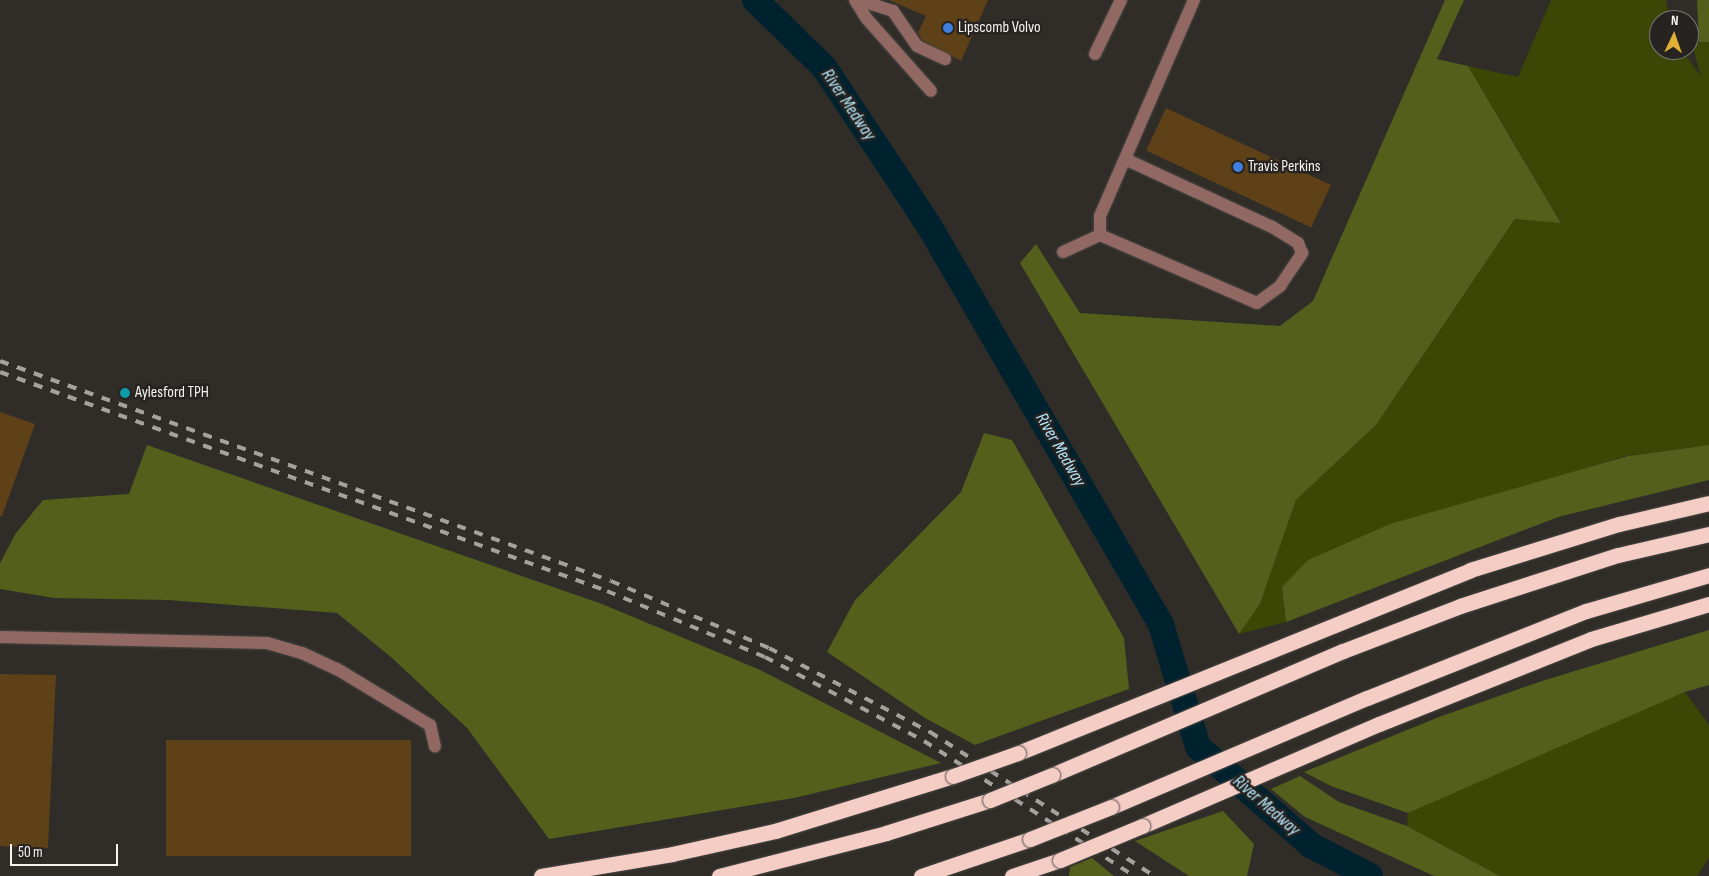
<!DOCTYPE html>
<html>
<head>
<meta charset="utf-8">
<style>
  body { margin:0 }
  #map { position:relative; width:1709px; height:876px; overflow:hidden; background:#302d29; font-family:"Sofia Sans Condensed",sans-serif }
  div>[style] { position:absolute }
  .green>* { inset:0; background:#3c4605 }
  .forest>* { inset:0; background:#535f1b }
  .river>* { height:26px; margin:-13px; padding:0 13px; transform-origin:13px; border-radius:13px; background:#00222e }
  .building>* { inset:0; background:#5f4118; transform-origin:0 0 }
  .roads { filter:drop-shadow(0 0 1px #4c4945) drop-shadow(0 0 1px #4c4945) }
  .minor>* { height:12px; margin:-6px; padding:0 6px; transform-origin:6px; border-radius:6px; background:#916962 }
  .highway>* { height:15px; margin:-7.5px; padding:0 7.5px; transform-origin:7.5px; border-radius:7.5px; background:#f4cdc5 }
  .rail>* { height:4px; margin-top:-2px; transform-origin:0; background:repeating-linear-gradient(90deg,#a4a19e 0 9px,transparent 0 18px) }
  .bridges { filter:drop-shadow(0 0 1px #4c4945) drop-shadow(0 0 1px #4c4945) }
  .highway-bridge>* { height:15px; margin:-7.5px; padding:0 7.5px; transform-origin:7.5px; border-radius:7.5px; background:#f4cdc5 }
  .dots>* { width:14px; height:14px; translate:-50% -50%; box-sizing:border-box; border:2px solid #262320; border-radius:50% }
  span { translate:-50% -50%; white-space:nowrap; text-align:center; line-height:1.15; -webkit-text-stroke:5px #262320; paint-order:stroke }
  .poi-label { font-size:16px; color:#f5f3f0 }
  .left { translate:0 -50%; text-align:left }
  .water-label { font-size:18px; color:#b2e5f9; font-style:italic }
  .north { position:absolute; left:1649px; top:10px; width:50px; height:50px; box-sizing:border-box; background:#262320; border:1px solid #797673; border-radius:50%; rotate:3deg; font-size:14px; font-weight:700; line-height:20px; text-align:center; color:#f5f3f0 }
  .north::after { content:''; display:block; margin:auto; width:18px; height:22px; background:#e1af34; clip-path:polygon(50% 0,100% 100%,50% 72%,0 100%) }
  .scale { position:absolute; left:10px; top:844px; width:108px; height:22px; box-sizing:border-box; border:2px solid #f5f3f0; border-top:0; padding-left:6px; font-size:15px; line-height:18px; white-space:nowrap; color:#f5f3f0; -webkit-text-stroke:4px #262320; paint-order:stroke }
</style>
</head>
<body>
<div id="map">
  <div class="green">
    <i style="clip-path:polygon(1551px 0,1666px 0,1670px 20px,1659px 20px,1659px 50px,1682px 50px,1701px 77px,1692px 43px,1709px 42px,1709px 445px,1625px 456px,1581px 470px,1282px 587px,1286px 622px,1239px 634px,1260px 604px,1296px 500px,1376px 425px,1516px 218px,1561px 222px,1468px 66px,1518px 77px)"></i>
    <i style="clip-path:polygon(1685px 692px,1709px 725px,1709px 858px,1697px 876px,1500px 876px,1407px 826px,1408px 810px)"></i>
  </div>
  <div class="forest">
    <i style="clip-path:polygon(1445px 0,1464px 0,1437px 59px,1468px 66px,1561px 223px,1515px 219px,1376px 425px,1296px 500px,1260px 604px,1239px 634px,1020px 263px,1036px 244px,1080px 313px,1280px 326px,1313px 301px)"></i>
    <i style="clip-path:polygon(1697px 0,1709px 0,1709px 42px,1699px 42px)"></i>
    <i style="clip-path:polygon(984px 433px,1012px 440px,1124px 638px,1129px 689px,975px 745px,925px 718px,827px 652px,855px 600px,961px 492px)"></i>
    <i style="clip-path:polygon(147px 445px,602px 604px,758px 669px,941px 763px,794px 798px,549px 839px,467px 728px,392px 658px,337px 613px,168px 600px,54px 598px,0 589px,0 563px,16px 533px,43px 500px,129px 494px)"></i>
    <i style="clip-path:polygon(1709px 445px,1709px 480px,1558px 517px,1286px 622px,1282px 587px,1308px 560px,1390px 524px,1628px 456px)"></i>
    <i style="clip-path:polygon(1709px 630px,1709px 685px,1685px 692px,1408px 813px,1331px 786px,1304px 772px,1439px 717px,1542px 681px)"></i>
    <i style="clip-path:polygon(1300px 776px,1339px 802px,1407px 826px,1500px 876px,1434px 876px,1305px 817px,1271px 789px)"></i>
    <i style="clip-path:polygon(1223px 811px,1254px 844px,1247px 876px,1189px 876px,1135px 841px)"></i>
    <i style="clip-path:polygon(1092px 858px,1114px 876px,1069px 876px,1070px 867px)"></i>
  </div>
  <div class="river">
    <i style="left:755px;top:0;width:96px;rotate:44.2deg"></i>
    <i style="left:824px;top:67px;width:188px;rotate:56.5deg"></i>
    <i style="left:928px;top:224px;width:464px;rotate:59.8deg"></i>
    <i style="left:1161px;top:625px;width:127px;rotate:73.1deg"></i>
    <i style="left:1198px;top:747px;width:151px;rotate:41deg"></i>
    <i style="left:1312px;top:846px;width:65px;rotate:27.3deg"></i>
  </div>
  <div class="building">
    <i style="clip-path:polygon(889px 0,988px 0,961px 61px,922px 40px,918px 33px,926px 16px)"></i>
    <i style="left:1166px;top:108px;width:182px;height:47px;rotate:25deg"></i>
    <i style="clip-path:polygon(0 412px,35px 424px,2px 516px,0 516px)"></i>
    <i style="clip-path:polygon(0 674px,56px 675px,48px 848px,0 846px)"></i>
    <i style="left:411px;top:740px;width:116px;height:245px;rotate:90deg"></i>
  </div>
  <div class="roads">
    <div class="minor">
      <i style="left:855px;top:0;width:22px;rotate:58deg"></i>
      <i style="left:867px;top:19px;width:96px;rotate:48.4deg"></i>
      <i style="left:859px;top:0;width:36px;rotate:18deg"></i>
      <i style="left:893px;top:11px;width:42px;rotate:55.6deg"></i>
      <i style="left:917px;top:46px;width:31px;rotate:25deg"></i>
      <i style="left:1095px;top:54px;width:60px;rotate:-64.3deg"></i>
      <i style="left:1100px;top:235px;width:171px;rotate:23.4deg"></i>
      <i style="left:1257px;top:303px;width:29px;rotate:-36deg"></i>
      <i style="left:1280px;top:286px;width:40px;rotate:-56deg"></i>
      <i style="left:1302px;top:253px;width:11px;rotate:-112deg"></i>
      <i style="left:1298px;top:243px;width:31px;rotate:-148deg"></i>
      <i style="left:1272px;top:227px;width:162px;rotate:-155.2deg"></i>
      <i style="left:1100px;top:235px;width:19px;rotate:-90deg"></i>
      <i style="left:1100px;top:216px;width:236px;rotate:-66.5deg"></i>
      <i style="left:1063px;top:252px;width:41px;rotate:-24.7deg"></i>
      <i style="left:0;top:637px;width:267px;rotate:1.3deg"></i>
      <i style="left:267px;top:643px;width:36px;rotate:16deg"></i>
      <i style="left:302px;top:653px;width:38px;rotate:25deg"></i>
      <i style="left:337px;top:669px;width:109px;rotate:31.1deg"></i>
      <i style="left:430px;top:725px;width:22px;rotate:77deg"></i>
    </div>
    <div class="highway">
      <i style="left:1018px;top:753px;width:488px;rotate:-22deg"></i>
      <i style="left:1470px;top:570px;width:156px;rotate:-17.2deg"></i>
      <i style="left:1619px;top:524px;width:92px;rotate:-13.1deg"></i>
      <i style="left:1052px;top:775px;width:316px;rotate:-23.1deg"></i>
      <i style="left:1343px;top:651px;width:125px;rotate:-21deg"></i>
      <i style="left:1460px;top:606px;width:166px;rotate:-17.9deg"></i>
      <i style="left:1618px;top:555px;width:93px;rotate:-13deg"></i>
      <i style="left:1111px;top:807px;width:278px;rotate:-23.1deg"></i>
      <i style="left:1367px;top:698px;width:236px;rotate:-21.7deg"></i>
      <i style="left:1586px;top:611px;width:128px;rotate:-16.3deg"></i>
      <i style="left:1142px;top:826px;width:258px;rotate:-23.3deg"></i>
      <i style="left:1379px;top:724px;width:228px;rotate:-21.8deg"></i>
      <i style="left:1591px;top:639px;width:123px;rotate:-16.5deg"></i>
      <i style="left:541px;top:876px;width:133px;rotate:-9.5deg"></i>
      <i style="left:672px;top:854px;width:106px;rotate:-12.6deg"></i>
      <i style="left:775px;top:831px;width:186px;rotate:-17.2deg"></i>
      <i style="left:719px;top:876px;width:172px;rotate:-14.4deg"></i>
      <i style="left:886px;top:833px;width:109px;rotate:-17.6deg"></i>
      <i style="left:921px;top:876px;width:115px;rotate:-18.7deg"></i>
      <i style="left:1012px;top:876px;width:51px;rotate:-18.4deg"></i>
    </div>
  </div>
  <div class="rail">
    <i style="left:0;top:361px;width:649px;rotate:19.8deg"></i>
    <i style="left:611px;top:581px;width:172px;rotate:23deg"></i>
    <i style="left:769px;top:648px;width:182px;rotate:27.6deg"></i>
    <i style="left:930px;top:732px;width:266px;rotate:32.7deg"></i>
    <i style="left:0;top:372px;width:645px;rotate:19.84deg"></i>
    <i style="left:607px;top:591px;width:171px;rotate:22.7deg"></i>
    <i style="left:765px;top:657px;width:180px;rotate:27.8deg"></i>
    <i style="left:924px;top:741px;width:250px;rotate:32.7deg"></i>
  </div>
  <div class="bridges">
    <div class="highway-bridge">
      <i style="left:953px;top:776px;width:69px;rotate:-19.5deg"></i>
      <i style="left:990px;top:800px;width:67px;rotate:-22deg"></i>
      <i style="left:1030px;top:839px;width:87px;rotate:-21.6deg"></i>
      <i style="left:1060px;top:860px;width:89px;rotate:-22.5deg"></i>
    </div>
  </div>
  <div class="dots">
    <i style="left:948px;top:28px;background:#3f7fe0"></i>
    <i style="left:1238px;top:167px;background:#3f7fe0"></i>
    <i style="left:125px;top:393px;background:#0f9aa8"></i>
  </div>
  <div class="poi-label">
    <span class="left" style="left:958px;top:28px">Lipscomb Volvo</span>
    <span class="left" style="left:1248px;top:167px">Travis Perkins</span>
    <span class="left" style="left:135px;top:393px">Aylesford TPH</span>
  </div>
  <div class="water-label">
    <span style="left:848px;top:105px;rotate:56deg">River Medway</span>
    <span style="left:1060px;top:450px;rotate:60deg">River Medway</span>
    <span style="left:1266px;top:806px;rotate:41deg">River Medway</span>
  </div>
  <div class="north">N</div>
  <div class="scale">50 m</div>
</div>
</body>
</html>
